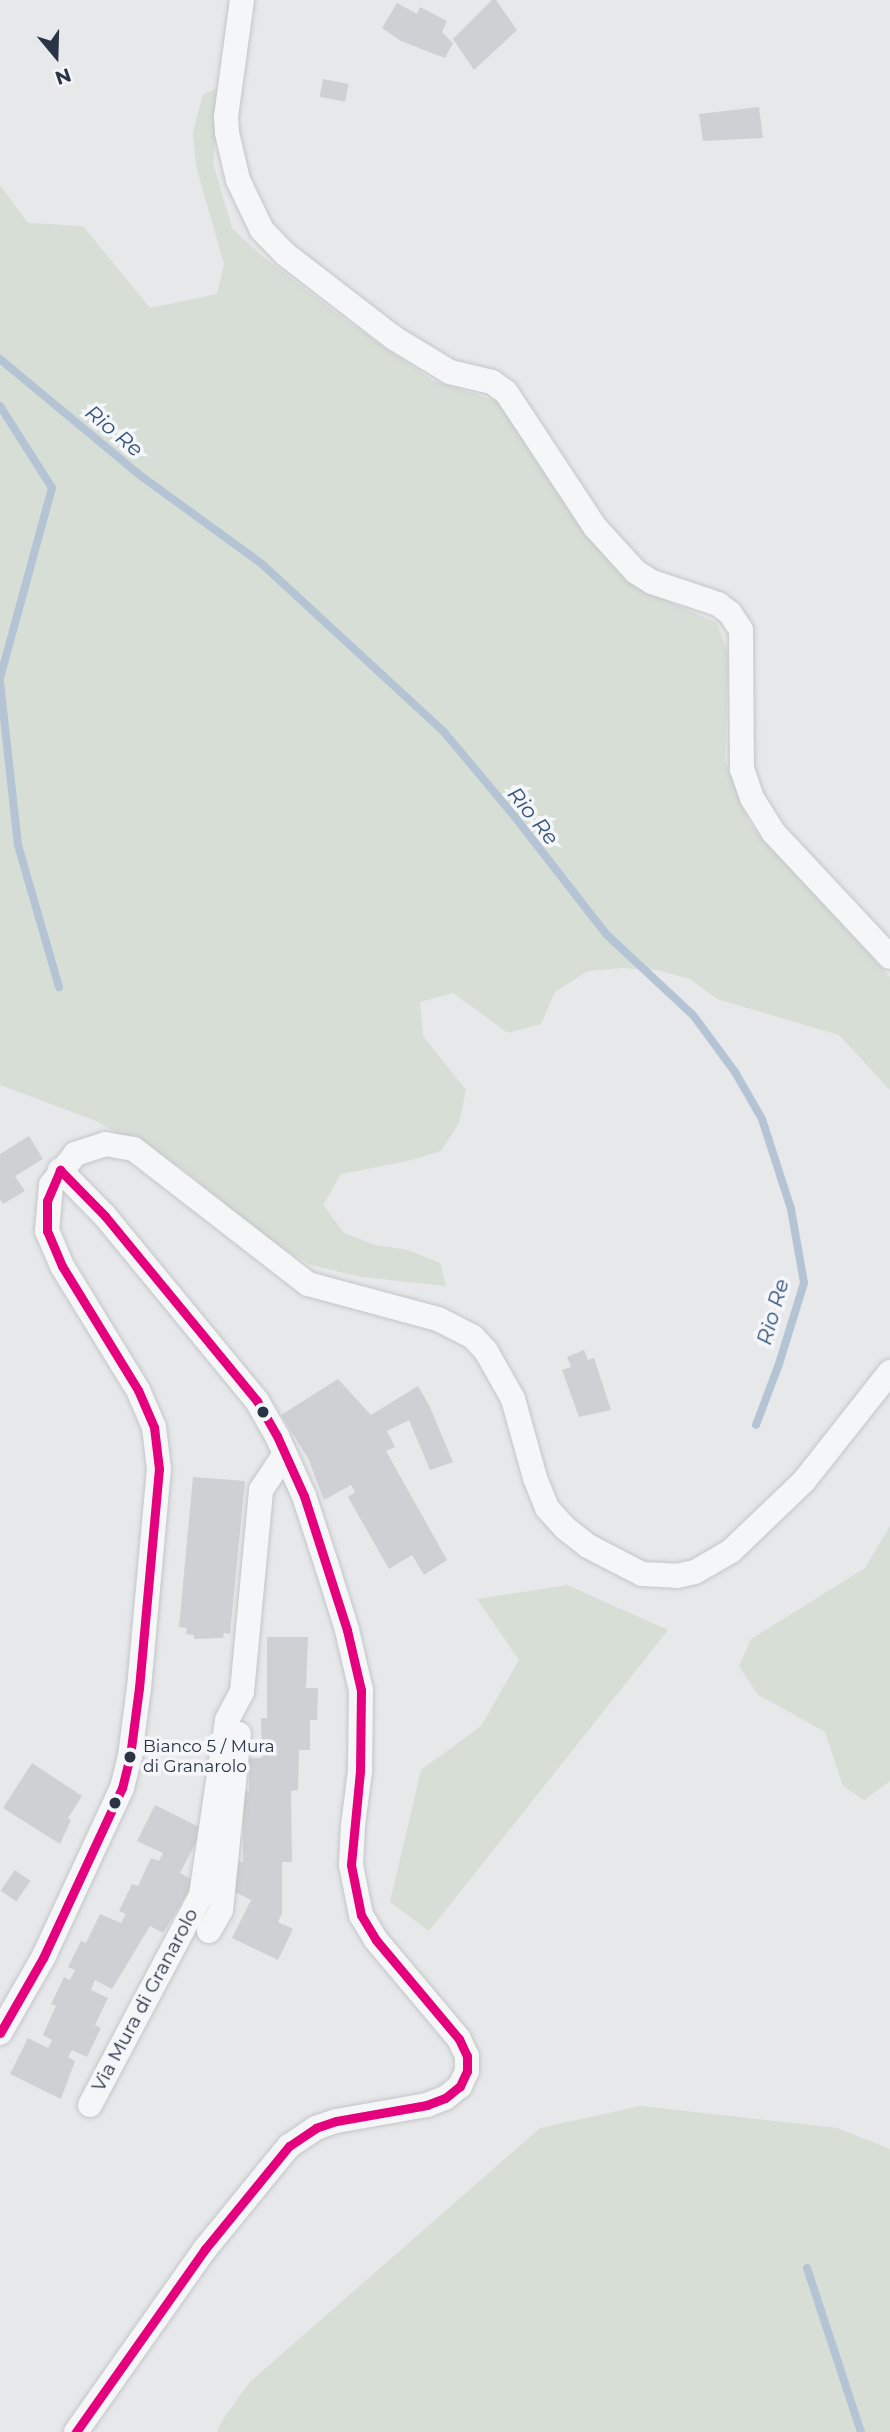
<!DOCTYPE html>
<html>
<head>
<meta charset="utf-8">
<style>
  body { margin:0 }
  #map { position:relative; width:890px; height:2432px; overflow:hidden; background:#e6e8ea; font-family:Montserrat,sans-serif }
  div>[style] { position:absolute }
  .green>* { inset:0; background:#d6ded6 }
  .stream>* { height:8px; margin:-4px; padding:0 4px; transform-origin:4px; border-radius:4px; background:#b4c4d5 }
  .building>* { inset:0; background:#ced0d3; transform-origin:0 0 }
  .roads { filter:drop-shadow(0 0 2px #c4c6c8) drop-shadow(0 0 2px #c4c6c8) }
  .street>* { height:24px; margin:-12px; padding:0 12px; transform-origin:12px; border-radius:12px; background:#f5f6f7 }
  .bus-1>* { height:9px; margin:-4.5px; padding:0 4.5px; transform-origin:4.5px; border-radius:4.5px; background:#e5007d }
  .dots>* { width:19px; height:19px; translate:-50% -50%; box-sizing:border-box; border:4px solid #f4f6f9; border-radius:50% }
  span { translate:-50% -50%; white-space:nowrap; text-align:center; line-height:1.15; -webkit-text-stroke:7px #f4f6f9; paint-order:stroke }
  .bus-label { font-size:17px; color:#2b3445 }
  .left { translate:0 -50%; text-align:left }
  .street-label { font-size:19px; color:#2b3445 }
  .water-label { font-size:21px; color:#34527a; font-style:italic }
  .north { position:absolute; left:21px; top:21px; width:70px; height:70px; -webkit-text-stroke:5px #f4f6f9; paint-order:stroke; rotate:161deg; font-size:19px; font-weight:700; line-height:28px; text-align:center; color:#2b3445 }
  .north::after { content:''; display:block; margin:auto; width:24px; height:32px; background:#2b3445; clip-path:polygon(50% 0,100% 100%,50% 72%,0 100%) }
</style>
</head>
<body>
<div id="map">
  <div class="green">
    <i style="clip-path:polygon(221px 88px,213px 163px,232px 228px,262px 256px,351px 324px,432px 380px,497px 401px,608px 561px,640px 589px,717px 623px,728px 654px,725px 761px,749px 823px,890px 977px,890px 1090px,839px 1035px,717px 999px,690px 979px,657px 970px,622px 968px,588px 971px,555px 992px,541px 1024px,508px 1033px,453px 993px,420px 1002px,423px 1036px,466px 1090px,459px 1123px,441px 1151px,408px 1161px,341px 1174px,323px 1205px,344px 1233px,375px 1245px,408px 1250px,440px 1263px,446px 1286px,362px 1277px,311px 1265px,262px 1235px,182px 1168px,96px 1121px,0 1085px,0 185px,28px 223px,83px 226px,150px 308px,217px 294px,224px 264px,196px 166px,193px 132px,203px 94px)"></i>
    <i style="clip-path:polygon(890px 1526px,890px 1781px,864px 1800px,843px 1786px,825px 1732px,757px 1694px,739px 1666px,751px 1639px,865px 1568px)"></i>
    <i style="clip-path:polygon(567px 1585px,668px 1630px,429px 1931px,390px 1902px,421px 1770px,481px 1726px,519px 1660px,477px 1599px)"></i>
    <i style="clip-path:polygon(641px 2106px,837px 2128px,890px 2149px,890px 2432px,217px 2432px,221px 2422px,249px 2383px,540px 2128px)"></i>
  </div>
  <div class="stream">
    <i style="left:0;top:359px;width:183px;rotate:39.7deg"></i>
    <i style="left:141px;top:476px;width:150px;rotate:36deg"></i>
    <i style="left:262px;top:564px;width:248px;rotate:42.7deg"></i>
    <i style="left:444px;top:732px;width:111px;rotate:50.1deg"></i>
    <i style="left:515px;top:817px;width:148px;rotate:52.1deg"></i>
    <i style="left:606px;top:934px;width:119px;rotate:43deg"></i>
    <i style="left:693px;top:1015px;width:71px;rotate:53.6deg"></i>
    <i style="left:735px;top:1072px;width:54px;rotate:60.1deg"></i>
    <i style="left:762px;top:1119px;width:95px;rotate:72.1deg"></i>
    <i style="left:791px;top:1209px;width:75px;rotate:80deg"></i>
    <i style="left:804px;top:1283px;width:85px;rotate:107.2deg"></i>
    <i style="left:779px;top:1364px;width:65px;rotate:110.7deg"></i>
    <i style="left:0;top:406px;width:97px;rotate:57.6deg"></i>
    <i style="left:52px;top:488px;width:197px;rotate:105.3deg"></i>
    <i style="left:0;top:682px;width:164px;rotate:83.7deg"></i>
    <i style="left:18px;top:845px;width:148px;rotate:73.9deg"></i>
    <i style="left:807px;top:2268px;width:173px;rotate:71.8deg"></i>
  </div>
  <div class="building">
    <i style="clip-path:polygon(492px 0,496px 0,517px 30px,474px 70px,453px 39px)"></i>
    <i style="clip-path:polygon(397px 3px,417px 14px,420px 7px,447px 21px,442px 32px,453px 43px,445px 58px,401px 41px,382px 28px)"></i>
    <i style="left:323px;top:79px;width:26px;height:18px;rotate:11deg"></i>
    <i style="clip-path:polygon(759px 107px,763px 138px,703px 141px,699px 114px)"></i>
    <i style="clip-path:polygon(29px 1136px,43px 1159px,15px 1176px,25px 1191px,3px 1204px,0 1199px,0 1154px)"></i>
    <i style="clip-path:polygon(584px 1350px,588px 1360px,594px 1358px,611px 1410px,579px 1417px,562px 1370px,571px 1367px,567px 1357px)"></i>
    <i style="clip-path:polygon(338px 1379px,371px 1415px,418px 1386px,429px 1405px,453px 1462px,430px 1470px,409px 1420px,387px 1431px,395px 1447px,386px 1451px,447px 1560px,424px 1575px,412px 1555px,389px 1569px,348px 1497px,355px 1492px,351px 1485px,324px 1500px,308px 1458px,281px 1415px)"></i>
    <i style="clip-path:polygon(193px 1477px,245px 1481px,230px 1634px,224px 1633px,223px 1638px,194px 1639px,194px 1635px,186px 1634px,187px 1628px,179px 1627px)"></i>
    <i style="clip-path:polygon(267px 1637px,308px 1637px,306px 1688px,318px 1688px,317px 1720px,310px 1720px,310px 1750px,299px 1750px,298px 1790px,291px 1791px,292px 1862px,282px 1862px,282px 1913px,278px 1922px,293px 1929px,278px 1960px,232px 1938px,251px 1900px,235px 1892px,235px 1862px,243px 1862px,243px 1791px,249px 1791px,249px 1758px,262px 1758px,261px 1718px,267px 1718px)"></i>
    <i style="clip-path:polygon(32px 1763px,82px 1796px,68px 1818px,71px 1820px,60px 1844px,3px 1808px)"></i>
    <i style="clip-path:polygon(155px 1805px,203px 1829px,180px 1873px,195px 1881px,163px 1933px,150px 1926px,112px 1989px,95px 1980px,91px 1990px,108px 1998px,95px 2025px,101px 2028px,87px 2057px,72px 2050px,68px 2057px,75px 2061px,61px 2099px,10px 2074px,28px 2038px,48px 2048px,52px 2040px,43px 2035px,56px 2006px,51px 2004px,64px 1977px,70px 1980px,75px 1970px,68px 1967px,81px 1941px,86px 1943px,100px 1914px,121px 1923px,126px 1914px,119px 1911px,132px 1884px,138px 1886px,151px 1858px,159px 1861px,163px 1853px,137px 1841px)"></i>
    <i style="left:15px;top:1870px;width:19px;height:25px;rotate:35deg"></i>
  </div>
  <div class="roads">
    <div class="street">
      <i style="left:242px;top:0;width:118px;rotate:97.8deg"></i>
      <i style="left:226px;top:117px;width:16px;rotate:86deg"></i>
      <i style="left:227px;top:133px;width:48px;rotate:76.8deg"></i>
      <i style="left:238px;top:180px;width:55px;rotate:64.4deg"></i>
      <i style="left:262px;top:230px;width:33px;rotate:46deg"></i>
      <i style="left:285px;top:254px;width:138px;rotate:37.6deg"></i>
      <i style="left:394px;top:338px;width:66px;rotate:31.3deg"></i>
      <i style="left:450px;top:372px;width:43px;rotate:13.4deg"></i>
      <i style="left:492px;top:382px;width:17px;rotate:36deg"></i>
      <i style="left:506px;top:392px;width:162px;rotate:56.6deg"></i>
      <i style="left:595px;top:527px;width:61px;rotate:47.7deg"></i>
      <i style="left:636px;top:572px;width:19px;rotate:32deg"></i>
      <i style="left:652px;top:582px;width:70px;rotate:18.4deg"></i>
      <i style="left:718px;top:604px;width:15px;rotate:37deg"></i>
      <i style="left:730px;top:613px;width:20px;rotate:57deg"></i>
      <i style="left:741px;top:630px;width:139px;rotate:89.6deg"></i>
      <i style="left:742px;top:769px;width:31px;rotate:71deg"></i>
      <i style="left:752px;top:798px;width:40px;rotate:58deg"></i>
      <i style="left:773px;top:832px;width:171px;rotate:46.9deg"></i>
      <i style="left:60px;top:1170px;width:64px;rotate:45.6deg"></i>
      <i style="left:105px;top:1216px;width:239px;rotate:50.6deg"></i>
      <i style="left:257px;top:1401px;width:40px;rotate:60.3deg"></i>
      <i style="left:277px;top:1436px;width:66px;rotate:65.8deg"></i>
      <i style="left:304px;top:1496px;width:74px;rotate:71.8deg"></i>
      <i style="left:327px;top:1566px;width:67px;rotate:72.6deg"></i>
      <i style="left:347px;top:1630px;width:62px;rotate:76.9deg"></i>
      <i style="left:361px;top:1690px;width:81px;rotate:90.7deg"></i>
      <i style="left:360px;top:1771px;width:55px;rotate:97.3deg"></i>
      <i style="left:353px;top:1826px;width:39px;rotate:93deg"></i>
      <i style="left:351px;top:1865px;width:51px;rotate:78.7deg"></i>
      <i style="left:361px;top:1915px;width:29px;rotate:59deg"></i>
      <i style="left:376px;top:1940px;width:129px;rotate:50deg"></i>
      <i style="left:459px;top:2039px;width:19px;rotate:65deg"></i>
      <i style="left:467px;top:2056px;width:15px;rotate:90deg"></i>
      <i style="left:467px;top:2071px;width:17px;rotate:115deg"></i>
      <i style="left:460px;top:2086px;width:19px;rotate:141deg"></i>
      <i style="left:445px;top:2098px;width:19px;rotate:159deg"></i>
      <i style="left:427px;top:2105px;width:92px;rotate:170deg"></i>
      <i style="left:336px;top:2121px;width:21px;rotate:161deg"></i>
      <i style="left:316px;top:2128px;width:32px;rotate:146deg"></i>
      <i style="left:289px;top:2146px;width:133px;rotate:129.2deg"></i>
      <i style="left:205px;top:2249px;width:224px;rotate:125.2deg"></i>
      <i style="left:209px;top:1931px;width:24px;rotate:-60deg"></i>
      <i style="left:221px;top:1910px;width:177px;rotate:-84.2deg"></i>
      <i style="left:0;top:2033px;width:86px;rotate:-60.2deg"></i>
      <i style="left:43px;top:1958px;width:187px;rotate:-65.1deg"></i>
      <i style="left:122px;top:1788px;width:33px;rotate:-76deg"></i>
      <i style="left:130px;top:1756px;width:69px;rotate:-82.5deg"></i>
      <i style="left:139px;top:1688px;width:220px;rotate:-84.8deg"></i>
      <i style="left:159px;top:1469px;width:42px;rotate:-96.8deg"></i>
      <i style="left:154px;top:1427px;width:40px;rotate:-113.4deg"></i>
      <i style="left:138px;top:1390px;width:145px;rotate:-121.5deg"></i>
      <i style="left:62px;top:1266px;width:38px;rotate:-113deg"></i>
      <i style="left:47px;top:1231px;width:46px;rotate:-85deg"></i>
      <i style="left:51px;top:1185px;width:39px;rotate:-52deg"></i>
      <i style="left:75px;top:1154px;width:32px;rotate:-18deg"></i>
      <i style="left:105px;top:1144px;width:29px;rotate:10deg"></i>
      <i style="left:134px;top:1149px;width:220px;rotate:37.8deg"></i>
      <i style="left:308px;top:1284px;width:135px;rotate:15.1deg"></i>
      <i style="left:438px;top:1319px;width:39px;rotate:27deg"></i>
      <i style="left:473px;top:1337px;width:19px;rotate:47deg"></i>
      <i style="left:486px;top:1351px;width:55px;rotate:60.6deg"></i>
      <i style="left:513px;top:1399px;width:82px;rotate:74.4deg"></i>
      <i style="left:535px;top:1478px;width:32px;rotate:68deg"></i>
      <i style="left:547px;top:1508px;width:27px;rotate:48deg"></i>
      <i style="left:565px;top:1528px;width:29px;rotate:38deg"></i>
      <i style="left:588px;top:1546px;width:61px;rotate:27.4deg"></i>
      <i style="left:642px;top:1574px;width:35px;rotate:3deg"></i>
      <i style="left:677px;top:1576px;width:18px;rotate:-13deg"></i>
      <i style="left:695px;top:1572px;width:42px;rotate:-30.3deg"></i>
      <i style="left:731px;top:1551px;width:101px;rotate:-43.8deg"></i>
      <i style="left:804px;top:1481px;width:139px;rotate:-51.7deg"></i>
      <i style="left:90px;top:2105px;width:238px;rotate:-62.1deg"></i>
      <i style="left:201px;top:1895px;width:177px;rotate:-81.5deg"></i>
      <i style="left:227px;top:1720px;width:32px;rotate:-62deg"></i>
      <i style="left:242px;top:1692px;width:203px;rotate:-84.6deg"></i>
      <i style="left:261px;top:1490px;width:43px;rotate:-56.3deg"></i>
    </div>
  </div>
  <div class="bus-1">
    <i style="left:60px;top:1170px;width:64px;rotate:45.6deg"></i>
    <i style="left:105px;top:1216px;width:239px;rotate:50.6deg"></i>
    <i style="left:257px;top:1401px;width:40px;rotate:60.3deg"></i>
    <i style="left:277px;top:1436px;width:66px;rotate:65.8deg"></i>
    <i style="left:304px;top:1496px;width:141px;rotate:72.2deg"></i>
    <i style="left:347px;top:1630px;width:62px;rotate:76.9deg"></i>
    <i style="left:361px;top:1690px;width:81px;rotate:90.7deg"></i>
    <i style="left:360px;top:1771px;width:94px;rotate:95.5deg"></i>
    <i style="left:351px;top:1865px;width:51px;rotate:78.7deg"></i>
    <i style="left:361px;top:1915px;width:29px;rotate:59deg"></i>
    <i style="left:376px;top:1940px;width:129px;rotate:50deg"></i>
    <i style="left:459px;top:2039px;width:19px;rotate:65deg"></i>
    <i style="left:467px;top:2056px;width:15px;rotate:90deg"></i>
    <i style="left:467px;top:2071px;width:17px;rotate:115deg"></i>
    <i style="left:460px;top:2086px;width:19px;rotate:141deg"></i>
    <i style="left:445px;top:2098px;width:19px;rotate:159deg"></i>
    <i style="left:427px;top:2105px;width:92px;rotate:170deg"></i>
    <i style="left:336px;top:2121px;width:21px;rotate:161deg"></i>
    <i style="left:316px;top:2128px;width:32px;rotate:146deg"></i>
    <i style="left:289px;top:2146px;width:133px;rotate:129.2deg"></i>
    <i style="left:205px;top:2249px;width:224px;rotate:125.2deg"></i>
    <i style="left:0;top:2033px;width:86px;rotate:-60.2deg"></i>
    <i style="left:43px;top:1958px;width:187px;rotate:-65.1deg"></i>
    <i style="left:122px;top:1788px;width:33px;rotate:-76deg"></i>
    <i style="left:130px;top:1756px;width:69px;rotate:-82.5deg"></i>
    <i style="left:139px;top:1688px;width:220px;rotate:-84.8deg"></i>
    <i style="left:159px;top:1469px;width:42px;rotate:-96.8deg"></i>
    <i style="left:154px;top:1427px;width:40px;rotate:-113.4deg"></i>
    <i style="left:138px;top:1390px;width:145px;rotate:-121.5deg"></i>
    <i style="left:62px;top:1266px;width:38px;rotate:-113deg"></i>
    <i style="left:47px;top:1231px;width:30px;rotate:-90deg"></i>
    <i style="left:47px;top:1201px;width:34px;rotate:-67deg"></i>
  </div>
  <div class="dots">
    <i style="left:263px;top:1412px;background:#2b3445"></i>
    <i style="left:130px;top:1757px;background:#2b3445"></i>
    <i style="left:115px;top:1803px;background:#2b3445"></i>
  </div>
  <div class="bus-label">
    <span class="left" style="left:143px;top:1757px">Bianco 5 / Mura<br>di Granarolo</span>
  </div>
  <div class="street-label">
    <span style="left:145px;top:2000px;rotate:-62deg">Via Mura di Granarolo</span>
  </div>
  <div class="water-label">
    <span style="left:114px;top:431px;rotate:40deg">Rio Re</span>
    <span style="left:533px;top:816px;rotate:51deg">Rio Re</span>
    <span style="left:773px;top:1312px;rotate:-74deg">Rio Re</span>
  </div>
  <div class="north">N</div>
</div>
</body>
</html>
